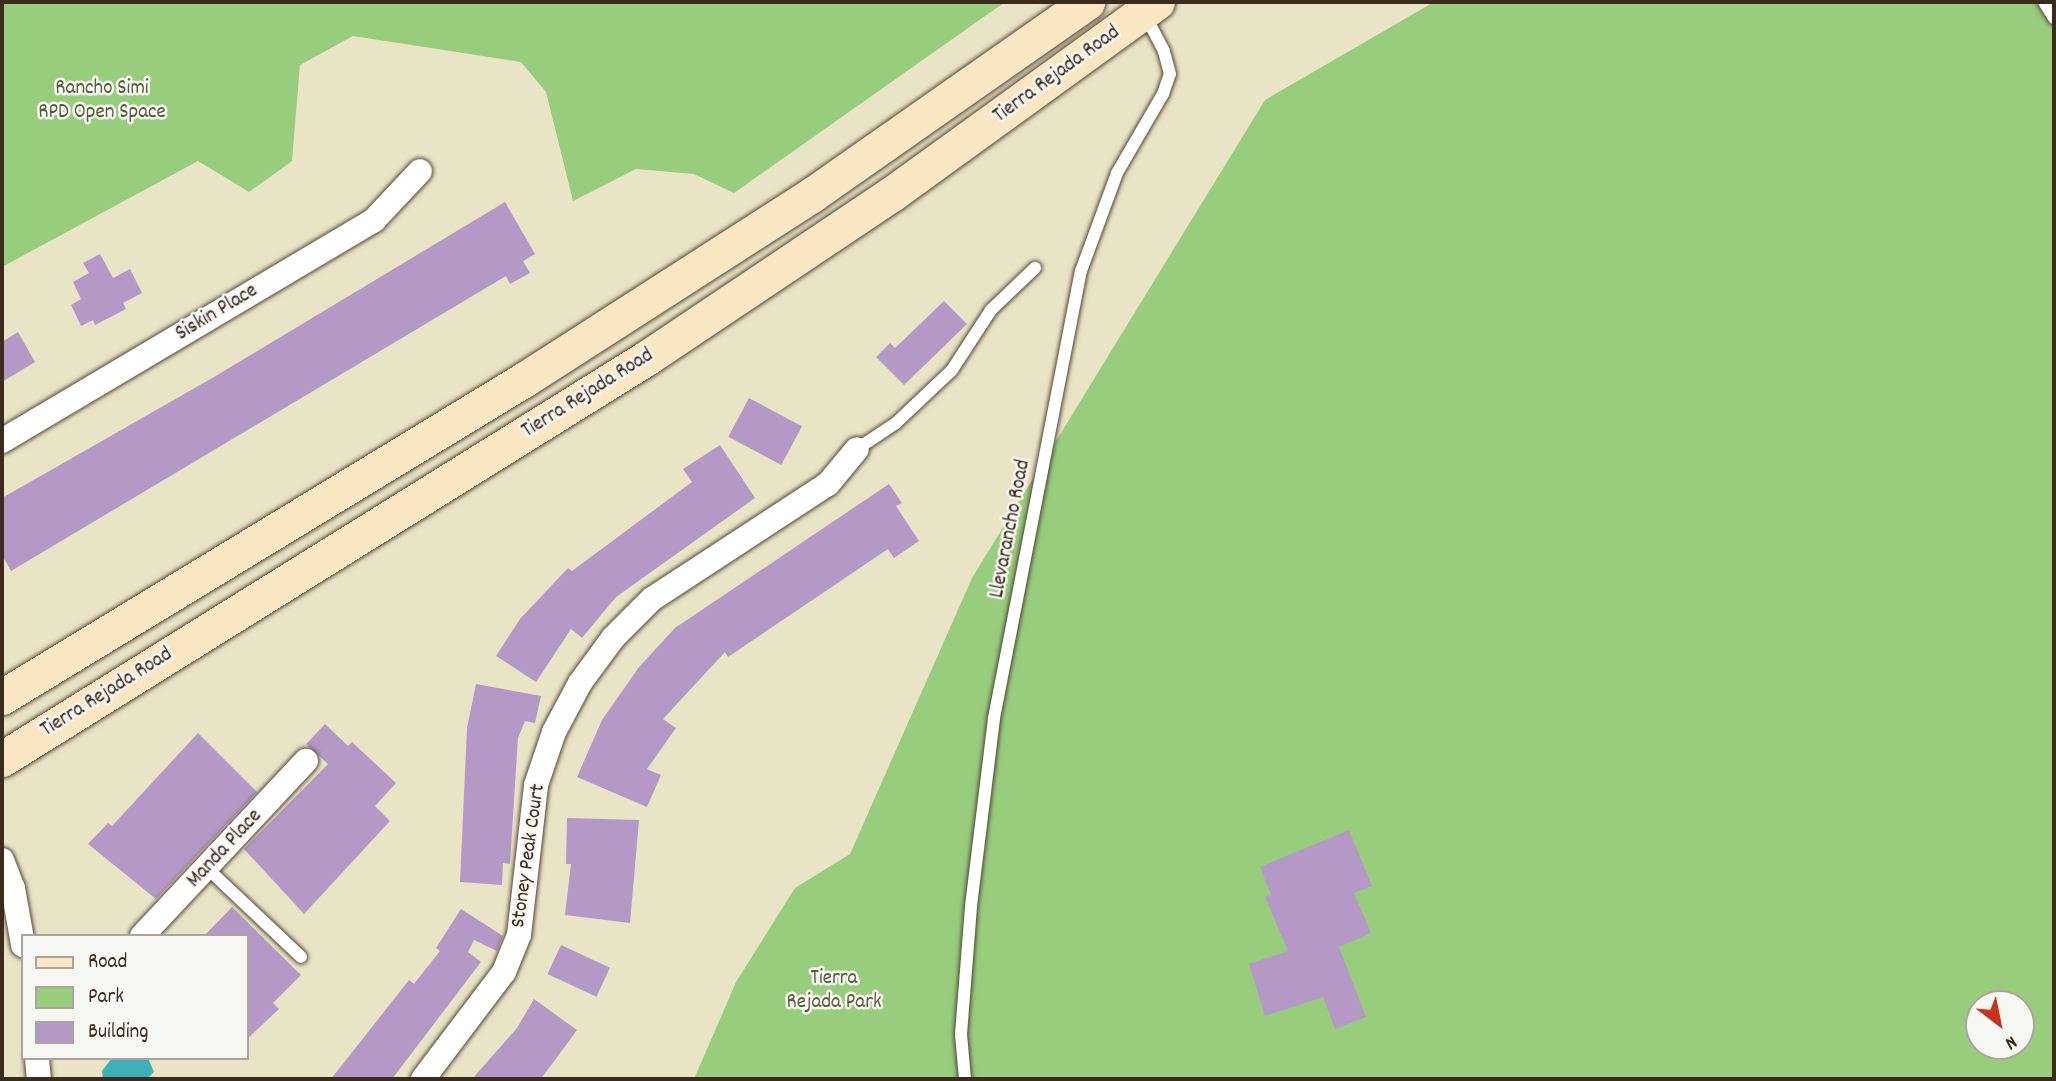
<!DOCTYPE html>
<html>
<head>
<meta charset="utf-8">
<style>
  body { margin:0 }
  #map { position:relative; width:2056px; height:1081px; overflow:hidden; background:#eae4c6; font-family:Dekko,sans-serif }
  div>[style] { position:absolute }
  .green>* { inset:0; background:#98cd7e }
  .water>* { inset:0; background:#3fb0b8 }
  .building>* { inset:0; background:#b499c6; transform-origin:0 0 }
  .roads { filter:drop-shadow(0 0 2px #554637) drop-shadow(0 0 2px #554637) }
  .service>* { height:12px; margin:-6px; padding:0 6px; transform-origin:6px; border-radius:6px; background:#fff }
  .minor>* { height:24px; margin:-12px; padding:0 12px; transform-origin:12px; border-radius:12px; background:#fff }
  .secondary>* { height:35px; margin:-17.5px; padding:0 17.5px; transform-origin:17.5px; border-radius:17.5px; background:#f9e7c3 }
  span { translate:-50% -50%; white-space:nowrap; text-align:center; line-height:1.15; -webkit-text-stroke:5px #f6f6f2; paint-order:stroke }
  .street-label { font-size:21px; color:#3b2a1e }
  .park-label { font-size:21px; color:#575b3b }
  .frame { position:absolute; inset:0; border:4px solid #3b2a1e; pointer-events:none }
  .legend { position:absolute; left:21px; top:934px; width:228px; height:126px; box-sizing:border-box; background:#f6f6f2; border:2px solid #aba49d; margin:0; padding:9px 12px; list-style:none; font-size:21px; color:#3b2a1e }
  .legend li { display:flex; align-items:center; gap:14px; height:35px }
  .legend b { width:35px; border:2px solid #aba49d }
  .north { position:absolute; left:1965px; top:990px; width:70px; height:70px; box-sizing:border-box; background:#f6f6f2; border:2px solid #aba49d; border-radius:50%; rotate:148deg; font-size:19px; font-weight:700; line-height:28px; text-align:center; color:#3b2a1e }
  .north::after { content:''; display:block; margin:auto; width:24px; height:32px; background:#c8321e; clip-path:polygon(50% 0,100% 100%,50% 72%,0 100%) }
</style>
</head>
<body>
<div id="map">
  <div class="green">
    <i style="clip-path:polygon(2px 2px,1005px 2px,734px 193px,694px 174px,636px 169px,573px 201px,546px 92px,521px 62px,353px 36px,300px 65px,292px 161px,249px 192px,198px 161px,2px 267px)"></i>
    <i style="clip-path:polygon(evenodd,1434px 2px,2054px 2px,2054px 1079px,694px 1079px,736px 982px,795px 888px,850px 854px,972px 578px,1265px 100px,1434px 2px,1979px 1004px,2021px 1004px,2021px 1046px,1979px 1046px,1979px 1004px)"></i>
  </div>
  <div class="water">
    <i style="clip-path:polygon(112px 1058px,148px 1058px,154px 1072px,147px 1079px,103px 1079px,102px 1071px)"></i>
  </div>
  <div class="building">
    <i style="clip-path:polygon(505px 202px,535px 254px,523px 261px,530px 273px,510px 284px,506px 276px,11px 571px,2px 555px,2px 498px,214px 377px)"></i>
    <i style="clip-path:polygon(100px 254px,113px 278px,130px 269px,142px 293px,123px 303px,126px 309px,95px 325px,93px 320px,81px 326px,71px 305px,81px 299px,73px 282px,89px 273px,83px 263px)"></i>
    <i style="clip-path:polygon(944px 301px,967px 324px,904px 385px,876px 357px,890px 343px,895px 348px)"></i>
    <i style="clip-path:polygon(18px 332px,35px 362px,2px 382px,2px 342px)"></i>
    <i style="left:749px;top:398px;width:60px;height:44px;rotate:28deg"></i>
    <i style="clip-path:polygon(720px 445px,755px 498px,616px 597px,582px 638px,571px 629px,536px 682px,496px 656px,520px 619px,568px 568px,572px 571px,692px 482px,683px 469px)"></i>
    <i style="clip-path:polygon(889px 484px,902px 503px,896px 506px,919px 541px,894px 558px,888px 549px,728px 657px,725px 652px,663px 719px,676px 728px,647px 769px,661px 775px,647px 807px,577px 777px,602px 720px,639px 667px,675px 628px)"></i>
    <i style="clip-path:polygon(476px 684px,541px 696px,535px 723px,525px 721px,518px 738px,510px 864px,503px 863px,502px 885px,460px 882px,467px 728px)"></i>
    <i style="clip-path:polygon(325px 724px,348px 746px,352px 742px,396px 783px,375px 806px,390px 821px,304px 914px,244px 849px,328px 764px,306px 744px)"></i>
    <i style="clip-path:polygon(198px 733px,257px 792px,156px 899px,88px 844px,108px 823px,112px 826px)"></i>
    <i style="clip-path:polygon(567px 818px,639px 820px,630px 923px,565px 915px,571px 864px,566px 864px)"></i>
    <i style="clip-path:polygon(1349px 830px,1372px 886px,1354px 893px,1371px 933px,1339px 947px,1366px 1017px,1335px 1029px,1323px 997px,1265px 1016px,1249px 964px,1288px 951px,1265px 897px,1271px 895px,1260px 867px)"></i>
    <i style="clip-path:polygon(232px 907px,301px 975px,273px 1003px,279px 1009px,247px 1039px,247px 936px,204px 936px)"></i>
    <i style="clip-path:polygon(461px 909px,503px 936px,497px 951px,474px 940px,468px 952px,481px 962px,392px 1079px,331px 1079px,409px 980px,414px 984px,440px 951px,436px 948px)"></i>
    <i style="left:561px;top:945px;width:54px;height:32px;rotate:25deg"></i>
    <i style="clip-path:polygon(534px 999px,577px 1030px,541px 1079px,472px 1079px,517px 1028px)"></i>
  </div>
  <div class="roads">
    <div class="service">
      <i style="left:2044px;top:2px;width:19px;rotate:58deg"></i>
      <i style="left:857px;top:449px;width:47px;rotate:-33.7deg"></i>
      <i style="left:896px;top:423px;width:77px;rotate:-43.4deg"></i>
      <i style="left:952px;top:370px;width:72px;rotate:-57deg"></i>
      <i style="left:991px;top:310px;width:61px;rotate:-43.7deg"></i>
      <i style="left:208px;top:869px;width:128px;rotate:43.4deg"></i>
      <i style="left:965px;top:1079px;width:45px;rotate:-95.1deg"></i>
      <i style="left:961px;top:1034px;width:128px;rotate:-85.5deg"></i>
      <i style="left:971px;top:906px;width:189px;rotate:-83deg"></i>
      <i style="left:994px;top:718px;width:455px;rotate:-79deg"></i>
      <i style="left:1081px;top:271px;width:104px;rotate:-69.8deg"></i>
      <i style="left:1117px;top:173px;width:91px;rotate:-59.8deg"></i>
      <i style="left:1163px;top:94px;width:21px;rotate:-71deg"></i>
      <i style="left:1170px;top:74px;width:24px;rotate:-105deg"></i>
      <i style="left:1164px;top:51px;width:43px;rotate:-117.8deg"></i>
    </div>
    <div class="minor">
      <i style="left:2px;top:441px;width:433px;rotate:-30.7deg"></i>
      <i style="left:374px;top:220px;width:67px;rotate:-46.8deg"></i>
      <i style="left:2px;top:860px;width:30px;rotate:69deg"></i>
      <i style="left:13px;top:888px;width:58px;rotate:80deg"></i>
      <i style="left:142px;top:936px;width:240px;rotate:-46.9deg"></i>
      <i style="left:37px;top:1058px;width:21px;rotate:85deg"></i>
      <i style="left:423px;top:1079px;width:134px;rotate:-52.9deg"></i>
      <i style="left:504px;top:972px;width:40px;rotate:-68deg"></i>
      <i style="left:519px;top:935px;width:151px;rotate:-83.5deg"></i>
      <i style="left:536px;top:785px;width:56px;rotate:-71.2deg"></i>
      <i style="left:554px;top:732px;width:55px;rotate:-62deg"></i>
      <i style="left:580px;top:683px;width:56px;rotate:-53.7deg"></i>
      <i style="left:613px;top:638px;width:55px;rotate:-45deg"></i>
      <i style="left:652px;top:599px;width:210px;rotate:-33.2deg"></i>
      <i style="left:828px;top:484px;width:45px;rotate:-50.4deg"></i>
    </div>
    <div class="secondary">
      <i style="left:2px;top:697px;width:612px;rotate:-31.3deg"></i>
      <i style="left:525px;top:379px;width:342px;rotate:-32.7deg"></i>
      <i style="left:813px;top:194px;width:335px;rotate:-35deg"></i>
      <i style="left:2px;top:759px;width:761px;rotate:-31.89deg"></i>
      <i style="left:648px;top:357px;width:295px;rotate:-33.8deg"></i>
      <i style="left:893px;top:193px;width:326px;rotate:-35.9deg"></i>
    </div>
  </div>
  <div class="street-label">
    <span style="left:1057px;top:75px;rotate:-36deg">Tierra Rejada Road</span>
    <span style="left:217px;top:313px;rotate:-31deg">Siskin Place</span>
    <span style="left:588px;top:394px;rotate:-32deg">Tierra Rejada Road</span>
    <span style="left:1011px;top:529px;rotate:-79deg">Llevarancho Road</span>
    <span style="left:107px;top:693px;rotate:-32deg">Tierra Rejada Road</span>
    <span style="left:225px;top:849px;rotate:-47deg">Manda Place</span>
    <span style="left:529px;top:856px;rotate:-82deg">Stoney Peak Court</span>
  </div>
  <div class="park-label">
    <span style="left:102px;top:101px">Rancho Simi<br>RPD Open Space</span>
    <span style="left:834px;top:991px">Tierra<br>Rejada Park</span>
  </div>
  <div class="frame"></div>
  <ul class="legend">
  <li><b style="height:9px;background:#f9e7c3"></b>Road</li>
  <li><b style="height:19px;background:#98cd7e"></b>Park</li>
  <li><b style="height:19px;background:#b499c6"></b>Building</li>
  </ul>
  <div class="north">N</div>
</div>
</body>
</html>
